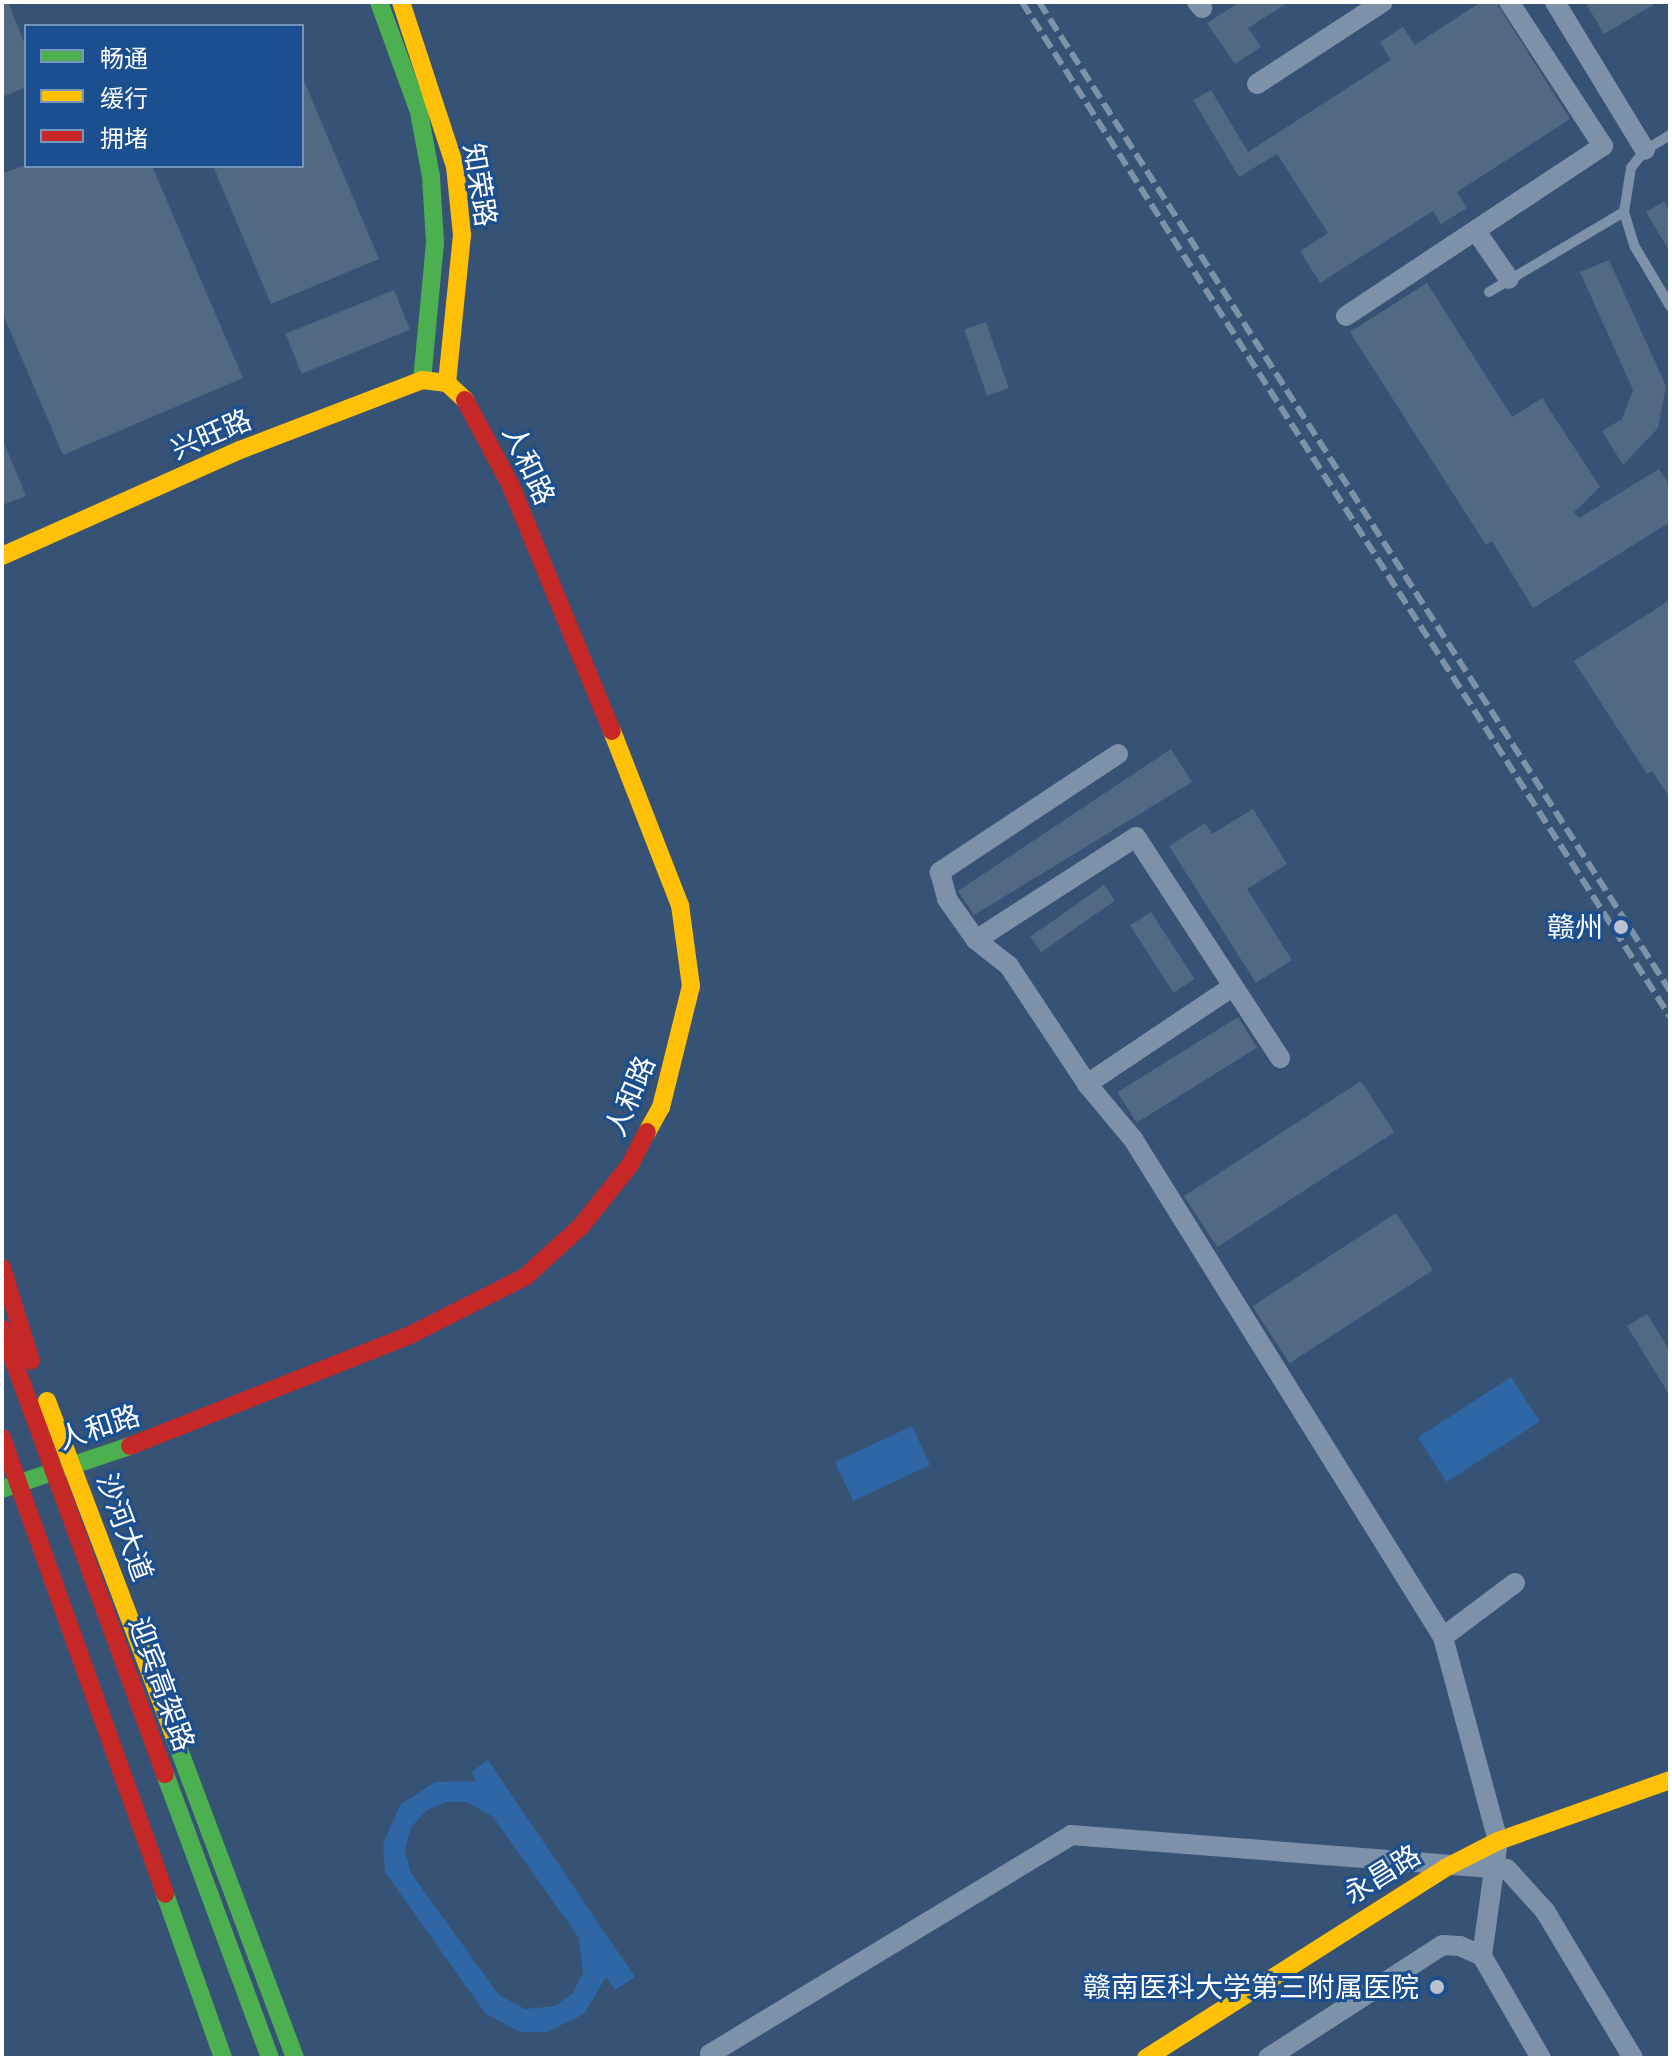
<!DOCTYPE html>
<html>
<head>
<meta charset="utf-8">
<style>
  body { margin:0 }
  #map { position:relative; width:1672px; height:2060px; overflow:hidden; background:#365274; font-family:"Archivo Narrow","Noto Sans SC",sans-serif }
  div>[style] { position:absolute }
  .green>* { inset:0; background:#2f66a5; transform-origin:0 0 }
  .building>* { inset:0; background:#526984; transform-origin:0 0 }
  .lane>* { height:10px; margin:-5px; padding:0 5px; transform-origin:5px; border-radius:5px; background:#7d92a8 }
  .street>* { height:20px; margin:-10px; padding:0 10px; transform-origin:10px; border-radius:10px; background:#7d92a8 }
  .fast>* { height:18px; margin:-9px; padding:0 9px; transform-origin:9px; border-radius:9px; background:#4caf50 }
  .slow>* { height:18px; margin:-9px; padding:0 9px; transform-origin:9px; border-radius:9px; background:#ffc107 }
  .jam>* { height:18px; margin:-9px; padding:0 9px; transform-origin:9px; border-radius:9px; background:#c62828 }
  .rail>* { height:6px; margin-top:-3px; transform-origin:0; background:repeating-linear-gradient(90deg,#7e92a7 0 14px,transparent 0 20px) }
  .fast-bridge>* { height:18px; margin:-9px; padding:0 9px; transform-origin:9px; border-radius:9px; background:#4caf50 }
  .jam-bridge>* { height:18px; margin:-9px; padding:0 9px; transform-origin:9px; border-radius:9px; background:#c62828 }
  .dots>* { width:22px; height:22px; translate:-50% -50%; box-sizing:border-box; border:4px solid #1b4f8f; border-radius:50% }
  span { translate:-50% -50%; white-space:nowrap; text-align:center; line-height:1.15; -webkit-text-stroke:6px #1b4f8f; paint-order:stroke }
  .street-label { font-size:28px; color:#fff }
  .poi-label { font-size:28px; color:#fff }
  .right { translate:-100% -50%; text-align:right }
  .frame { position:absolute; inset:0; border:4px solid #fff; pointer-events:none }
  .legend { position:absolute; left:24px; top:24px; width:280px; height:144px; box-sizing:border-box; background:#1b4f8f; border:2px solid #7695bc; margin:0; padding:10px 14px; list-style:none; font-size:24px; color:#fff }
  .legend li { display:flex; align-items:center; gap:16px; height:40px }
  .legend b { width:40px; border:2px solid #7695bc }
</style>
</head>
<body>
<div id="map">
  <div class="green">
    <i style="left:1511px;top:1377px;width:53px;height:111px;rotate:57deg"></i>
    <i style="left:912px;top:1426px;width:43px;height:85px;rotate:65deg"></i>
    <i style="clip-path:polygon(evenodd,488px 1760px,635px 1977px,615px 1990px,606px 1977px,584px 2014px,547px 2032px,520px 2032px,485px 2013px,385px 1872px,383px 1844px,400px 1805px,435px 1782px,476px 1781px,471px 1772px,488px 1760px,446px 1802px,467px 1802px,493px 1817px,579px 1938px,583px 1972px,573px 1993px,555px 2006px,525px 2009px,499px 1995px,411px 1873px,405px 1850px,411px 1827px,427px 1810px,446px 1802px)"></i>
  </div>
  <div class="building">
    <i style="clip-path:polygon(2px 2px,8px 2px,26px 47px,26px 87px,2px 97px)"></i>
    <i style="clip-path:polygon(1240px 2px,1289px 2px,1248px 28px,1261px 47px,1235px 64px,1207px 23px)"></i>
    <i style="clip-path:polygon(1481px 2px,1496px 2px,1570px 119px,1457px 192px,1467px 208px,1441px 224px,1433px 211px,1320px 283px,1300px 251px,1328px 233px,1277px 154px,1239px 177px,1193px 100px,1211px 90px,1248px 152px,1391px 60px,1380px 42px,1403px 27px,1415px 45px)"></i>
    <i style="clip-path:polygon(1585px 2px,1658px 2px,1604px 34px)"></i>
    <i style="clip-path:polygon(302px 76px,379px 259px,271px 304px,213px 166px,302px 166px)"></i>
    <i style="clip-path:polygon(22px 166px,152px 166px,243px 378px,63px 455px,2px 312px,2px 174px)"></i>
    <i style="clip-path:polygon(1664px 201px,1670px 212px,1670px 252px,1646px 212px)"></i>
    <i style="clip-path:polygon(1609px 260px,1666px 386px,1658px 428px,1623px 465px,1602px 431px,1622px 419px,1633px 390px,1580px 272px)"></i>
    <i style="clip-path:polygon(1427px 283px,1512px 417px,1542px 398px,1600px 487px,1574px 512px,1579px 518px,1659px 469px,1670px 486px,1670px 522px,1533px 608px,1492px 541px,1486px 545px,1350px 332px)"></i>
    <i style="left:394px;top:290px;width:43px;height:117px;rotate:68deg"></i>
    <i style="left:986px;top:322px;width:70px;height:23px;rotate:71deg"></i>
    <i style="clip-path:polygon(2px 438px,26px 496px,2px 505px)"></i>
    <i style="clip-path:polygon(1670px 600px,1670px 798px,1652px 771px,1647px 774px,1574px 661px)"></i>
    <i style="clip-path:polygon(1171px 749px,1192px 782px,974px 915px,958px 891px)"></i>
    <i style="clip-path:polygon(1253px 809px,1287px 864px,1247px 889px,1292px 960px,1256px 983px,1169px 846px,1205px 823px,1212px 834px)"></i>
    <i style="left:1104px;top:885px;width:19px;height:90px;rotate:55deg"></i>
    <i style="left:1151px;top:912px;width:80px;height:25px;rotate:57deg"></i>
    <i style="left:1238px;top:1017px;width:36px;height:142px;rotate:58deg"></i>
    <i style="left:1361px;top:1081px;width:61px;height:211px;rotate:57deg"></i>
    <i style="left:1396px;top:1213px;width:68px;height:171px;rotate:57deg"></i>
    <i style="clip-path:polygon(1647px 1314px,1670px 1351px,1670px 1396px,1627px 1326px)"></i>
  </div>
  <div class="lane">
    <i style="left:1670px;top:135px;width:29px;rotate:149deg"></i>
    <i style="left:1645px;top:150px;width:23px;rotate:128deg"></i>
    <i style="left:1631px;top:168px;width:45px;rotate:99deg"></i>
    <i style="left:1624px;top:212px;width:37px;rotate:73deg"></i>
    <i style="left:1635px;top:247px;width:69px;rotate:59.3deg"></i>
    <i style="left:1489px;top:292px;width:157px;rotate:-30.7deg"></i>
  </div>
  <div class="street">
    <i style="left:1197px;top:2px;width:8px;rotate:50deg"></i>
    <i style="left:1555px;top:2px;width:173px;rotate:58.7deg"></i>
    <i style="left:1257px;top:84px;width:150px;rotate:-33.1deg"></i>
    <i style="left:1476px;top:231px;width:58px;rotate:55.5deg"></i>
    <i style="left:1346px;top:316px;width:308px;rotate:-33.5deg"></i>
    <i style="left:1603px;top:146px;width:172px;rotate:-123.1deg"></i>
    <i style="left:1118px;top:754px;width:214px;rotate:146.5deg"></i>
    <i style="left:940px;top:872px;width:28px;rotate:75deg"></i>
    <i style="left:947px;top:899px;width:50px;rotate:54.7deg"></i>
    <i style="left:976px;top:940px;width:42px;rotate:38.2deg"></i>
    <i style="left:1009px;top:966px;width:141px;rotate:56.5deg"></i>
    <i style="left:1087px;top:1084px;width:72px;rotate:50.1deg"></i>
    <i style="left:1133px;top:1139px;width:587px;rotate:58.1deg"></i>
    <i style="left:976px;top:940px;width:190px;rotate:-32.8deg"></i>
    <i style="left:1136px;top:837px;width:264px;rotate:56.9deg"></i>
    <i style="left:1087px;top:1084px;width:174px;rotate:-33.8deg"></i>
    <i style="left:1482px;top:1956px;width:116px;rotate:-82.1deg"></i>
    <i style="left:1498px;top:1841px;width:211px;rotate:-105.1deg"></i>
    <i style="left:1443px;top:1637px;width:90px;rotate:-36.9deg"></i>
    <i style="left:713px;top:2058px;width:5px;rotate:-127deg"></i>
    <i style="left:710px;top:2054px;width:422px;rotate:-31.2deg"></i>
    <i style="left:1071px;top:1835px;width:437px;rotate:4.5deg"></i>
    <i style="left:1507px;top:1869px;width:57px;rotate:47.9deg"></i>
    <i style="left:1545px;top:1911px;width:171px;rotate:59.1deg"></i>
    <i style="left:1268px;top:2058px;width:208px;rotate:-32.9deg"></i>
    <i style="left:1443px;top:1945px;width:17px;rotate:3deg"></i>
    <i style="left:1460px;top:1946px;width:24px;rotate:24deg"></i>
    <i style="left:1482px;top:1956px;width:118px;rotate:60deg"></i>
  </div>
  <div class="fast">
    <i style="left:379px;top:2px;width:117px;rotate:70deg"></i>
    <i style="left:419px;top:112px;width:66px;rotate:79.5deg"></i>
    <i style="left:431px;top:177px;width:66px;rotate:86.5deg"></i>
    <i style="left:435px;top:243px;width:138px;rotate:95.4deg"></i>
    <i style="left:2px;top:1489px;width:135px;rotate:-18.6deg"></i>
    <i style="left:174px;top:1736px;width:344px;rotate:69.4deg"></i>
    <i style="left:165px;top:1894px;width:174px;rotate:70.5deg"></i>
  </div>
  <div class="slow">
    <i style="left:401px;top:2px;width:173px;rotate:71.8deg"></i>
    <i style="left:455px;top:166px;width:69px;rotate:84.2deg"></i>
    <i style="left:462px;top:235px;width:149px;rotate:95.8deg"></i>
    <i style="left:2px;top:556px;width:261px;rotate:-24deg"></i>
    <i style="left:240px;top:450px;width:195px;rotate:-21deg"></i>
    <i style="left:422px;top:380px;width:25px;rotate:7deg"></i>
    <i style="left:447px;top:383px;width:25px;rotate:43deg"></i>
    <i style="left:612px;top:731px;width:187px;rotate:68.7deg"></i>
    <i style="left:680px;top:905px;width:82px;rotate:82.3deg"></i>
    <i style="left:691px;top:986px;width:125px;rotate:103.9deg"></i>
    <i style="left:661px;top:1107px;width:29px;rotate:119deg"></i>
    <i style="left:47px;top:1401px;width:358px;rotate:69.2deg"></i>
    <i style="left:1146px;top:2058px;width:356px;rotate:-32.4deg"></i>
    <i style="left:1447px;top:1867px;width:57px;rotate:-27deg"></i>
    <i style="left:1498px;top:1841px;width:182px;rotate:-19.5deg"></i>
  </div>
  <div class="jam">
    <i style="left:465px;top:400px;width:95px;rotate:61.8deg"></i>
    <i style="left:510px;top:484px;width:267px;rotate:67.6deg"></i>
    <i style="left:2px;top:1268px;width:97px;rotate:72.7deg"></i>
    <i style="left:2px;top:1438px;width:484px;rotate:70.3deg"></i>
    <i style="left:130px;top:1446px;width:299px;rotate:-21.6deg"></i>
    <i style="left:408px;top:1336px;width:131px;rotate:-26.8deg"></i>
    <i style="left:525px;top:1277px;width:76px;rotate:-42.3deg"></i>
    <i style="left:581px;top:1226px;width:78px;rotate:-51.2deg"></i>
    <i style="left:630px;top:1165px;width:37px;rotate:-63deg"></i>
  </div>
  <div class="rail">
    <i style="left:1022px;top:2px;width:1204px;rotate:57.44deg"></i>
    <i style="left:1039px;top:2px;width:1173px;rotate:57.46deg"></i>
  </div>
  <div class="fast-bridge">
    <i style="left:165px;top:1774px;width:303px;rotate:69.7deg"></i>
  </div>
  <div class="jam-bridge">
    <i style="left:2px;top:1329px;width:474px;rotate:69.9deg"></i>
  </div>
  <div class="dots">
    <i style="left:1621px;top:927px;background:#b9c2ce"></i>
    <i style="left:1437px;top:1987px;background:#b9c2ce"></i>
  </div>
  <div class="street-label">
    <span style="left:480px;top:185px;rotate:81deg">知荣路</span>
    <span style="left:211px;top:434px;rotate:-23deg">兴旺路</span>
    <span style="left:529px;top:465px;rotate:65deg">人和路</span>
    <span style="left:630px;top:1096px;rotate:-67deg">人和路</span>
    <span style="left:99px;top:1427px;rotate:-18deg">人和路</span>
    <span style="left:125px;top:1527px;rotate:70deg">沙河大道</span>
    <span style="left:162px;top:1684px;rotate:70deg">迎宾高架路</span>
    <span style="left:1382px;top:1874px;rotate:-32deg">永昌路</span>
  </div>
  <div class="poi-label">
    <span class="right" style="left:1603px;top:927px">赣州</span>
    <span class="right" style="left:1419px;top:1987px">赣南医科大学第三附属医院</span>
  </div>
  <div class="frame"></div>
  <ul class="legend">
  <li><b style="height:10px;background:#4caf50"></b>畅通</li>
  <li><b style="height:10px;background:#ffc107"></b>缓行</li>
  <li><b style="height:10px;background:#c62828"></b>拥堵</li>
  </ul>
</div>
</body>
</html>
